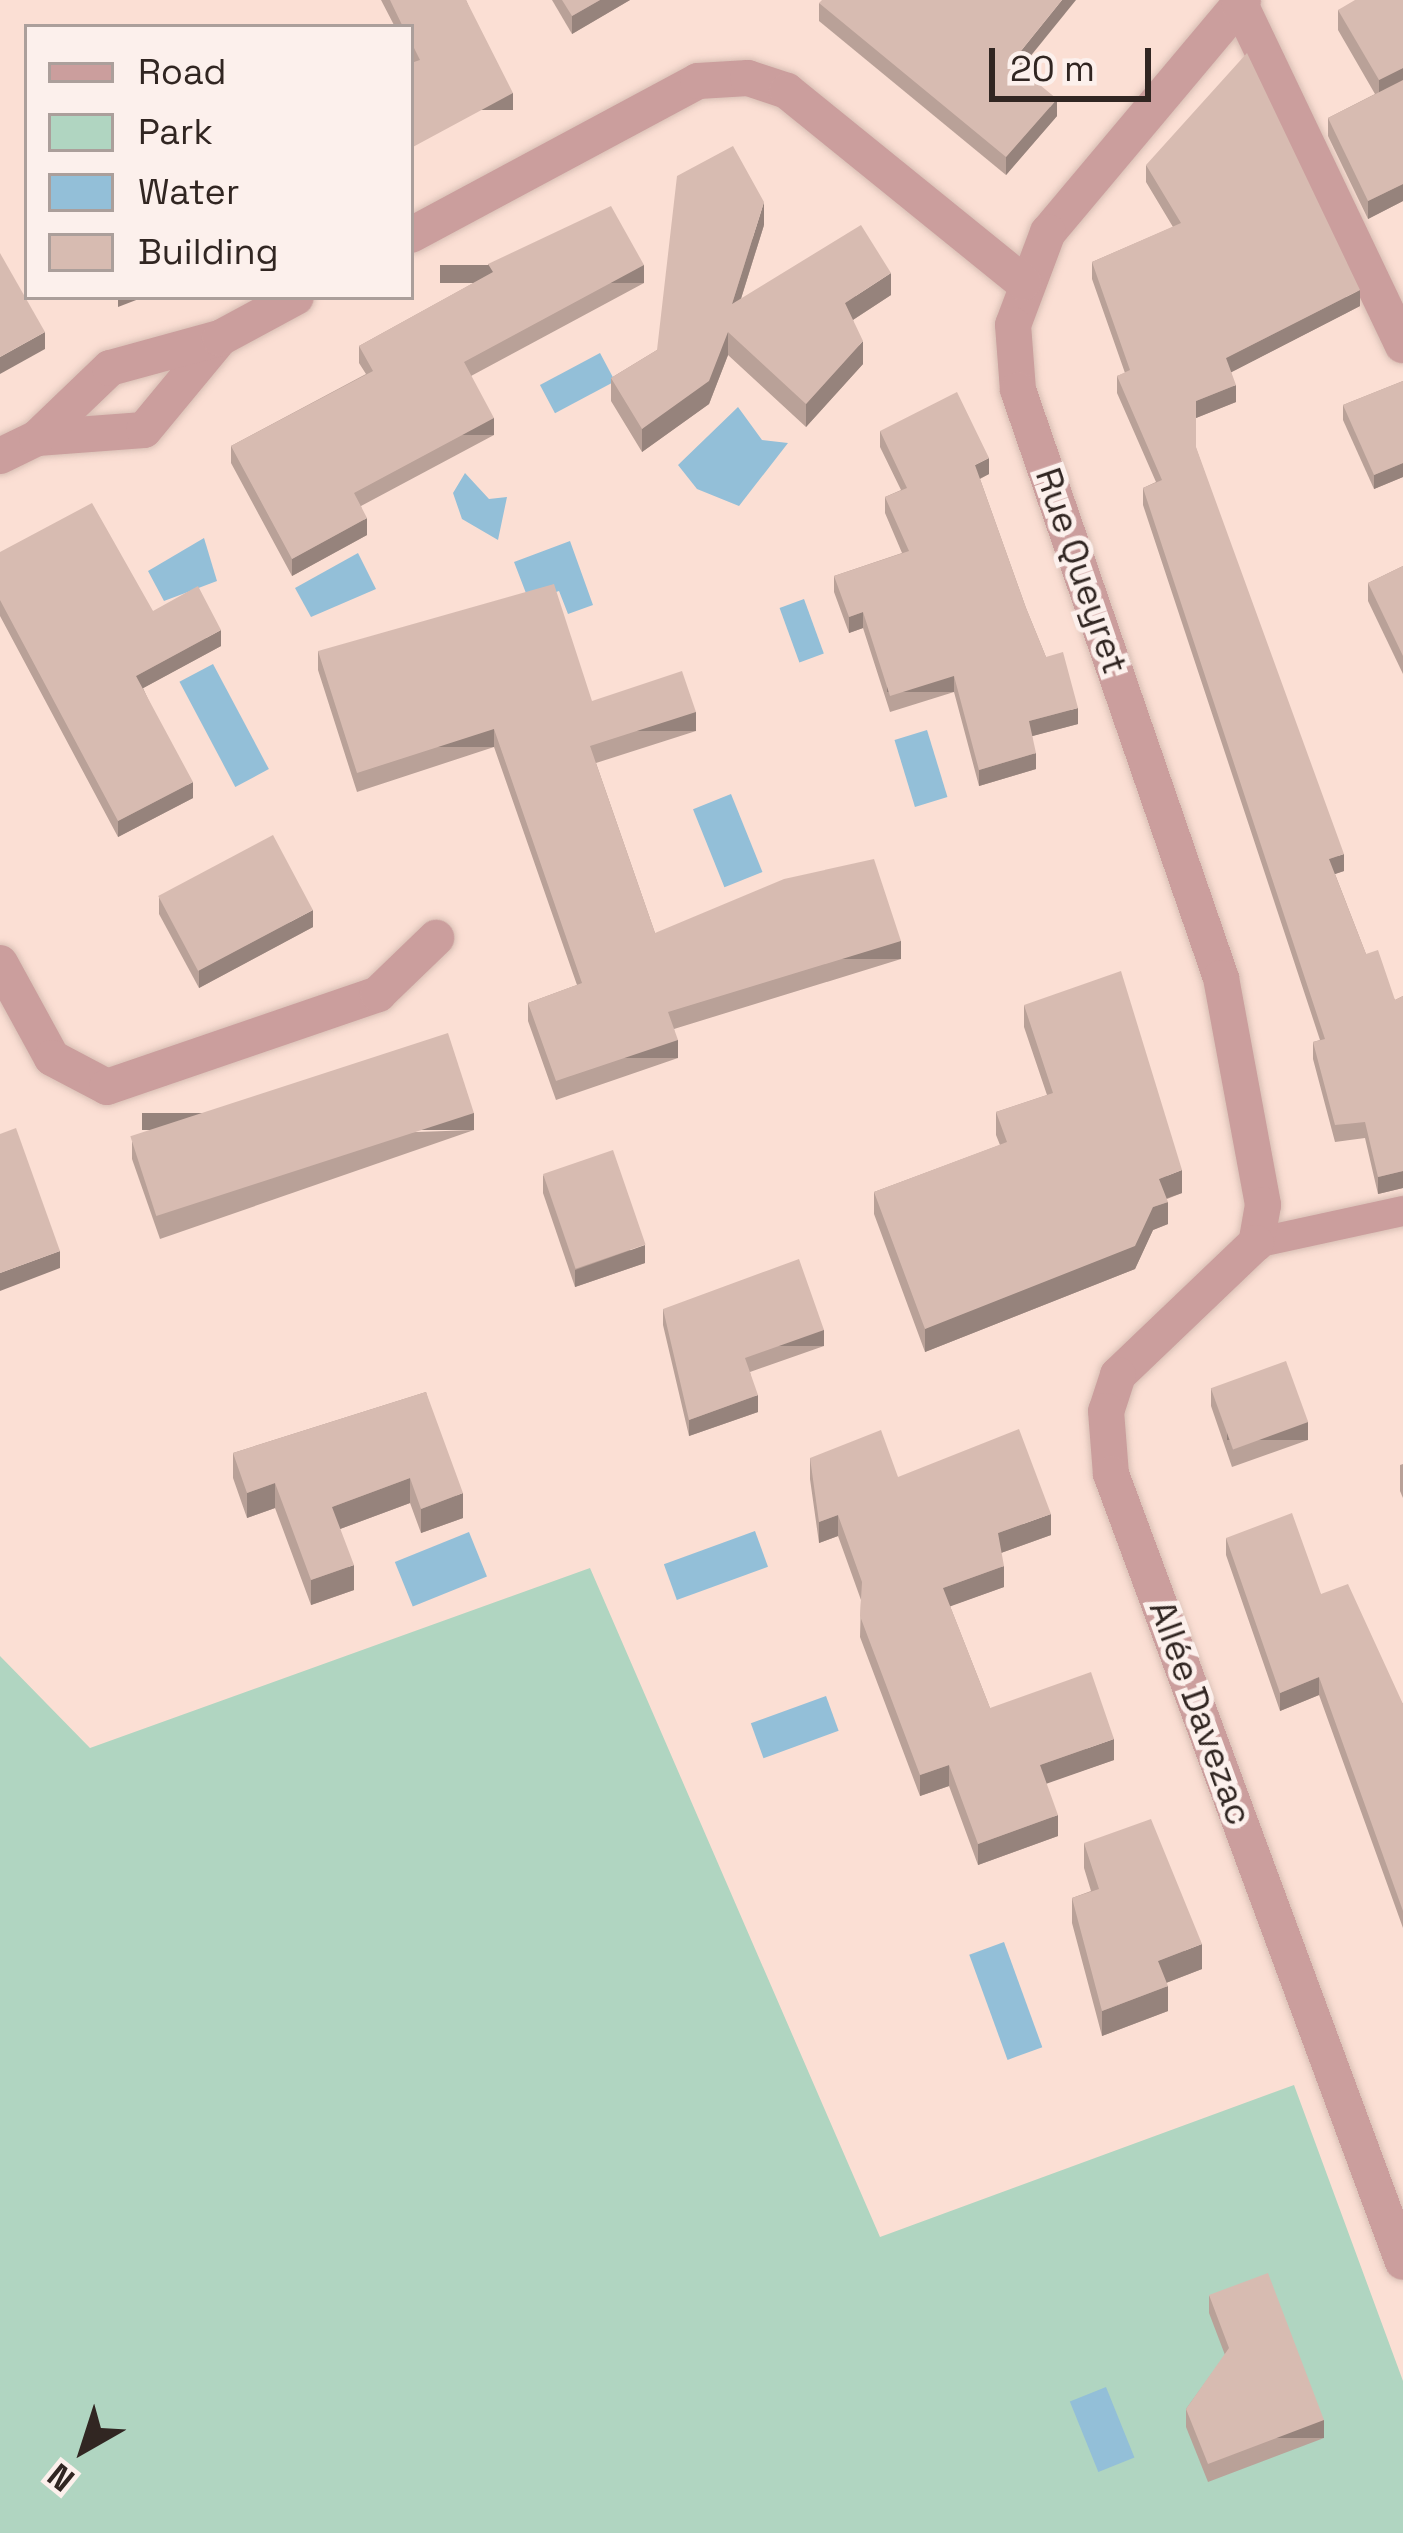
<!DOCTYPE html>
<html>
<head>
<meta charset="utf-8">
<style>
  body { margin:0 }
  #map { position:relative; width:1403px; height:2533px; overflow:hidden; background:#fbdfd4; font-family:"Space Grotesk",sans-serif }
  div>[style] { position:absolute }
  .green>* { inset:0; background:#b0d5c1 }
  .water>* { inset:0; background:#93bfd8; transform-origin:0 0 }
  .roads { filter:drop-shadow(0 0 3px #d7beb4) drop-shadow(0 0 3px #d7beb4) }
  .service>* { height:30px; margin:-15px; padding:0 15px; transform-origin:15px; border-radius:15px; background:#cb9e9d }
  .minor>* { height:36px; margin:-18px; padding:0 18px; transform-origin:18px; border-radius:18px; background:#cb9e9d }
  .wall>* { inset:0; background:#b9a198 }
  .shaded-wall>* { inset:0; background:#96837c; transform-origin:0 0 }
  .building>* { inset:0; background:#d7bbb1; transform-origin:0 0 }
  span { translate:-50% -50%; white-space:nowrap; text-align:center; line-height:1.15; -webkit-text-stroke:10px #fcf0ec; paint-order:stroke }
  .street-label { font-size:36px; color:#312622 }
  .legend { position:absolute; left:24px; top:24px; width:390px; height:276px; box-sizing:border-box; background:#fcf0ec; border:3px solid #ab9f9b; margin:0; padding:15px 21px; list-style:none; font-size:36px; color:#312622 }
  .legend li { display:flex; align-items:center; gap:24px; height:60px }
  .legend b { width:60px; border:3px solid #ab9f9b }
  .north { position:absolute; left:24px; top:2389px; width:120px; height:120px; -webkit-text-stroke:9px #fcf0ec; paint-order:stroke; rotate:219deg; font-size:33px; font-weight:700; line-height:48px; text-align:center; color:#312622 }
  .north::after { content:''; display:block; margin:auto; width:42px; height:54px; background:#312622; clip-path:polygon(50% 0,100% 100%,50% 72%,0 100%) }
  .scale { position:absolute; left:989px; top:48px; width:162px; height:54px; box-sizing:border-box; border:6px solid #312622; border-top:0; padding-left:15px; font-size:36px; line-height:42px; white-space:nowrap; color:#312622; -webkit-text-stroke:9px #fcf0ec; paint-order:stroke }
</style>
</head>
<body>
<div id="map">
  <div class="green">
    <i style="clip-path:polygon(590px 1568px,880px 2237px,1294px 2085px,1403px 2381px,1403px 2533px,0 2533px,0 1656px,90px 1748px)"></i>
  </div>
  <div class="water">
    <i style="left:600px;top:353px;width:32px;height:68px;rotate:62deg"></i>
    <i style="clip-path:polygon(738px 407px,762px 440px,788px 443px,739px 506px,697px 489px,678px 465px)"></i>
    <i style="clip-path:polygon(465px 473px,489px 499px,507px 497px,498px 540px,462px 519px,453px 493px)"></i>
    <i style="clip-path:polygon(204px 538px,217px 581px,164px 601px,148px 571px)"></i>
    <i style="clip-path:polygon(570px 541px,593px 605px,568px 614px,559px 591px,529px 601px,514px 562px)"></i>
    <i style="clip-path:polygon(358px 553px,376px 589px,311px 617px,295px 588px)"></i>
    <i style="left:804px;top:599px;width:58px;height:26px;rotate:70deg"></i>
    <i style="left:213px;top:664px;width:119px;height:38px;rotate:62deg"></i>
    <i style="left:927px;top:730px;width:70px;height:34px;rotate:73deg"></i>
    <i style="left:731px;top:794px;width:84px;height:41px;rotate:68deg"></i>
    <i style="left:755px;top:1531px;width:38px;height:97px;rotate:70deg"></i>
    <i style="left:469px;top:1532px;width:48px;height:80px;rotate:68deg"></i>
    <i style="left:826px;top:1696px;width:37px;height:80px;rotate:70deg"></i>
    <i style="left:1004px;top:1942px;width:112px;height:37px;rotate:70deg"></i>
    <i style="left:1106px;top:2387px;width:76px;height:39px;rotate:68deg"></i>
  </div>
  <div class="roads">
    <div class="service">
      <i style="left:1256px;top:1243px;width:150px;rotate:-12.3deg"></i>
    </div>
    <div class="minor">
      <i style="left:1243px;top:0;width:303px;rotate:130deg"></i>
      <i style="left:1048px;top:232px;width:99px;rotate:110.6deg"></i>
      <i style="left:1013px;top:325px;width:65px;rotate:85.6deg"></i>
      <i style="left:1018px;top:390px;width:622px;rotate:70.95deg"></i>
      <i style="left:1221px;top:978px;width:231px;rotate:79.5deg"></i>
      <i style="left:1263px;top:1205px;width:39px;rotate:100deg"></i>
      <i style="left:1256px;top:1243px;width:191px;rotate:136.3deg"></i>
      <i style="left:1118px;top:1375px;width:38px;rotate:108deg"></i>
      <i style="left:1106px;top:1411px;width:63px;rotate:85.5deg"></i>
      <i style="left:1111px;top:1474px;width:840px;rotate:69.67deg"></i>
      <i style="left:1240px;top:4px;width:378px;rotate:64.5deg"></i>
      <i style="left:411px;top:235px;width:326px;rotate:-28.2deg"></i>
      <i style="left:698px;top:81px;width:50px;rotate:-3.4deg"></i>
      <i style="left:748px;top:78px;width:41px;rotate:18.4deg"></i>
      <i style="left:787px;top:91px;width:304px;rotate:39deg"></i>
      <i style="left:37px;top:438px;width:107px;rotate:-4.3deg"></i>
      <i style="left:144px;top:430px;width:119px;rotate:-50.4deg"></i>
      <i style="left:0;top:456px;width:41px;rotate:-25.9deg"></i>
      <i style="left:37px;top:438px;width:101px;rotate:-43.8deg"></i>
      <i style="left:110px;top:368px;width:114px;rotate:-15.3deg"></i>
      <i style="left:220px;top:338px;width:86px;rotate:-28.3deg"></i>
      <i style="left:0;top:963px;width:108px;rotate:61.3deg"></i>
      <i style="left:52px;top:1058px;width:62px;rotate:27.8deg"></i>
      <i style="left:107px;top:1087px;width:287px;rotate:-18.9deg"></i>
      <i style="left:378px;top:994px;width:81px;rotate:-44deg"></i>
    </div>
  </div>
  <div class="wall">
    <i style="clip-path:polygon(381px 0,466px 0,513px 110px,413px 63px,411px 59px,411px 27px,395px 27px)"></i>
    <i style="clip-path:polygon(552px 0,630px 0,572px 34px)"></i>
    <i style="clip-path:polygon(1403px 0,1403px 201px,1368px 219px,1328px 136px,1328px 118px,1375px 94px,1338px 30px,1338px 10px)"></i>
    <i style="clip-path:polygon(819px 3px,1020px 69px,1057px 116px,1006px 175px,819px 21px)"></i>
    <i style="clip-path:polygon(1146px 165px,1360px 306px,1231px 372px,1236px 402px,1196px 418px,1196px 448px,1344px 871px,1335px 874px,1366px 954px,1395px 1000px,1403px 996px,1403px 1188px,1378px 1194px,1365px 1138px,1335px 1142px,1313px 1059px,1313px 1042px,1320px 1040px,1143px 505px,1143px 488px,1156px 482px,1117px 393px,1117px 376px,1125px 373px,1092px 279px,1092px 262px,1173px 227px,1146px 182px)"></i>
    <i style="clip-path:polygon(764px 225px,741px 299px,891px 295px,853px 320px,863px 364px,806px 427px,728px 355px,709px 404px,642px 452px,611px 401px,611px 378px,657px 350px)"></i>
    <i style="clip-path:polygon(488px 264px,644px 283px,471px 376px,494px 435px,361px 506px,367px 535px,292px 576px,231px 463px,231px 446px,366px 374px,359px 363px,359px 346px,488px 275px)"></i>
    <i style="clip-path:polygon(1403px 381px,1403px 477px,1374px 489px,1343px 420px,1343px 405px)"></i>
    <i style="clip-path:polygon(880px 431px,989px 474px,980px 479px,1026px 608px,1046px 657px,1078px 724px,1032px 736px,1036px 769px,979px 786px,954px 692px,890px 712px,863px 628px,849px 633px,834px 592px,834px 576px,902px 553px,885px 513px,885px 497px,901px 490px,880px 447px)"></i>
    <i style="clip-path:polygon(0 552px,153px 611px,221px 646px,143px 688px,193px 798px,118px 837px,0 616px)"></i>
    <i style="clip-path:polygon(1403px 566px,1403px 674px,1368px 601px,1368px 583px)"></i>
    <i style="clip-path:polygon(318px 651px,592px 701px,696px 731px,596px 763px,655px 933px,901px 959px,674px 1029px,678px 1058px,556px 1100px,528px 1021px,528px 1003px,577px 985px,494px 747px,357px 792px,318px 670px)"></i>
    <i style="clip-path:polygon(159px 897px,313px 927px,199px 988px,159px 914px)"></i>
    <i style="clip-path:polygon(1024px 1005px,1182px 1193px,1167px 1199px,1168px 1224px,1153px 1230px,1135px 1269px,925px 1352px,874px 1214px,874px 1192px,1000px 1145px,996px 1135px,996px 1112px,1047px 1095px,1024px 1027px)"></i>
    <i style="clip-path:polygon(474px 1130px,160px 1239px,132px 1159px,132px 1142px)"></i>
    <i style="clip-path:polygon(543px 1175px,645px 1263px,575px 1287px,543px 1193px)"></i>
    <i style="clip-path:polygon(663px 1309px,824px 1346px,750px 1372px,758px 1412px,689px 1436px,663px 1325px)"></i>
    <i style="clip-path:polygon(1211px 1388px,1308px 1440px,1232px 1467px,1211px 1406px)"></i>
    <i style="clip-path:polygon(426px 1392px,463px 1518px,421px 1533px,410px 1503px,340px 1529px,354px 1590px,311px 1605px,275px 1508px,247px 1518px,233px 1478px,233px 1453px)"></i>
    <i style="clip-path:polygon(810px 1458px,898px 1477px,1051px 1535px,1001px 1553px,1004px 1587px,950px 1606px,990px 1708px,1114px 1760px,1046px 1783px,1058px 1836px,978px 1865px,949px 1786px,920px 1796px,860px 1637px,861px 1600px,838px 1536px,819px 1543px,810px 1479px)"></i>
    <i style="clip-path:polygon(1403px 1464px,1403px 1498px,1400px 1491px,1400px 1465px)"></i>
    <i style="clip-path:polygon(1226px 1538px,1321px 1594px,1403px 1704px,1403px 1928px,1319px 1695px,1280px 1711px,1226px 1555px)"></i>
    <i style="clip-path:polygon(1084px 1843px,1202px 1969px,1166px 1983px,1168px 2011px,1102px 2036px,1072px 1923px,1072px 1898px,1091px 1891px,1084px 1868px)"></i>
    <i style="clip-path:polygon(1209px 2295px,1324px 2438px,1208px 2482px,1186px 2427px,1186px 2409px,1225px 2355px,1209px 2313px)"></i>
  </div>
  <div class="shaded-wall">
    <i style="clip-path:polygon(600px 0,630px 0,572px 34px,572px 16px)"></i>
    <i style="clip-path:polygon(1062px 0,1076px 0,1012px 79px,1012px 62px)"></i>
    <i style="clip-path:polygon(1403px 68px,1403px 88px,1379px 101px,1379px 80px)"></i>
    <i style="left:513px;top:93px;width:17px;height:116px;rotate:90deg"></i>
    <i style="clip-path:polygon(1057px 99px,1057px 116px,1006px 175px,1006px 157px)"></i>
    <i style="clip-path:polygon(1403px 184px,1403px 201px,1368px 219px,1368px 201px)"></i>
    <i style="clip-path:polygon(764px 202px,764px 225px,732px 327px,732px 304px)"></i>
    <i style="left:644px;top:265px;width:18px;height:204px;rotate:90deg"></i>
    <i style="clip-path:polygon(891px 273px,891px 295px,845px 325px,845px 303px)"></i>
    <i style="clip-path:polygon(1360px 290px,1360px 306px,1226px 375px,1226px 358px)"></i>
    <i style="clip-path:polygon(118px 297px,144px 297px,118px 307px)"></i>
    <i style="clip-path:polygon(45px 332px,45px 349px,0 374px,0 357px)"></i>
    <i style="clip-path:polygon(728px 332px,728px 355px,709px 404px,642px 452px,642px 429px)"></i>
    <i style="clip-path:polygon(863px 341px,863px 364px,806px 427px,806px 404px)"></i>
    <i style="clip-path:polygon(1236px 385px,1236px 402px,1196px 418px,1196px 401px)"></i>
    <i style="left:494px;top:418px;width:17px;height:159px;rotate:90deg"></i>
    <i style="clip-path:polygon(989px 458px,989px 474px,975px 481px,975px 465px)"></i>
    <i style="clip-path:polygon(1403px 463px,1403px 477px,1374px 489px,1374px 475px)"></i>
    <i style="clip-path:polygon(367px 518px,367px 535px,292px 576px,292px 559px)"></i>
    <i style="clip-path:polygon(863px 612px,863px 628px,849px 633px,849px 617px)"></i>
    <i style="clip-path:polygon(221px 630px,221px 646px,136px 692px,136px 676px)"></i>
    <i style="left:954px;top:676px;width:16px;height:67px;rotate:90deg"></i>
    <i style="clip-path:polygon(1078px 708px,1078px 724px,1029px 737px,1029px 721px)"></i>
    <i style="left:696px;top:712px;width:19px;height:111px;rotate:90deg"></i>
    <i style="left:494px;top:729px;width:18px;height:144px;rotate:90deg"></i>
    <i style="clip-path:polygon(1036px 753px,1036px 769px,979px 786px,979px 770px)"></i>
    <i style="clip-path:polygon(193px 782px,193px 798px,118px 837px,118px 821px)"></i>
    <i style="clip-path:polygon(1344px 854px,1344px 871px,1329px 876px,1329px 859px)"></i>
    <i style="clip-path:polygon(313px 910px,313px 927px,199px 988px,199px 970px)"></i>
    <i style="left:901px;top:941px;width:18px;height:244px;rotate:90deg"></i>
    <i style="left:678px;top:1040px;width:18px;height:129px;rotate:90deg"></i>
    <i style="left:474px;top:1113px;width:17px;height:332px;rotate:90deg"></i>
    <i style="clip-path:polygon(1182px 1170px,1182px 1193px,1159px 1201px,1159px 1179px)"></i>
    <i style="clip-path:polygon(1403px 1171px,1403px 1188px,1378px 1194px,1378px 1177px)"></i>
    <i style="clip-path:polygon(1168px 1202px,1168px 1224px,1153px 1230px,1135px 1269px,925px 1352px,925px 1329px,1153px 1207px)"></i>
    <i style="clip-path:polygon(645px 1245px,645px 1263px,575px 1287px,575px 1270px)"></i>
    <i style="clip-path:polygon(60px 1251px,60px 1268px,0 1291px,0 1273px)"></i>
    <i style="left:824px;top:1330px;width:16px;height:84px;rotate:90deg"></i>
    <i style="clip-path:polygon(758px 1395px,758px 1412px,689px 1436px,689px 1420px)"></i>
    <i style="left:1308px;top:1422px;width:18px;height:81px;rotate:90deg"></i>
    <i style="clip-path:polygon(410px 1478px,410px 1503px,332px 1532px,332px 1507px)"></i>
    <i style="clip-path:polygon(275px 1483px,275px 1508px,247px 1518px,247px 1493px)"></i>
    <i style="clip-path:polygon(463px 1493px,463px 1518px,421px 1533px,421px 1509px)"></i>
    <i style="clip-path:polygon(1051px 1514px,1051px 1535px,998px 1554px,998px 1533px)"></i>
    <i style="clip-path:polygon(838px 1515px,838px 1536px,819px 1543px,819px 1522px)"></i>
    <i style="clip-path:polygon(354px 1565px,354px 1590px,311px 1605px,311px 1580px)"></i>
    <i style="clip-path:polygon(1004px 1566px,1004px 1587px,943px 1609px,943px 1588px)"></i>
    <i style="clip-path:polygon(1319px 1677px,1319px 1695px,1280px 1711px,1280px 1693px)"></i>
    <i style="clip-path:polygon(1114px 1739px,1114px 1760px,1040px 1786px,1040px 1765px)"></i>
    <i style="clip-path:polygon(949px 1765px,949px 1786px,920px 1796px,920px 1775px)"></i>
    <i style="clip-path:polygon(1058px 1815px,1058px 1836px,978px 1865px,978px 1844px)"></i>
    <i style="clip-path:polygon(1202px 1944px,1202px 1969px,1158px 1986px,1158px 1961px)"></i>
    <i style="clip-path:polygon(1168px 1986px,1168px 2011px,1102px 2036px,1102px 2011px)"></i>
    <i style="left:1324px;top:2420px;width:18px;height:124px;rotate:90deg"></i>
  </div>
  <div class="building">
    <i style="clip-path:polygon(390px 0,466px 0,513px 93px,411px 148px,411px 63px,420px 60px,411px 42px,411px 27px,403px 27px)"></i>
    <i style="clip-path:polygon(562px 0,600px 0,572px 16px)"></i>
    <i style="clip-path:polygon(822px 0,1062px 0,1012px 62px,1057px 99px,1006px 157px,819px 3px)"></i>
    <i style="clip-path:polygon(1355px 0,1403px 0,1403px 68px,1379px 80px,1338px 10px)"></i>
    <i style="clip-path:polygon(1247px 53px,1360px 290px,1226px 358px,1236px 385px,1196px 401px,1196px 447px,1344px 854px,1329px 859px,1366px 954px,1378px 950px,1395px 1000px,1403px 996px,1403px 1171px,1378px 1177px,1365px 1122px,1335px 1125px,1313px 1042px,1325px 1039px,1143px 488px,1162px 480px,1117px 376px,1130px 370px,1092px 262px,1181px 223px,1146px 165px)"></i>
    <i style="clip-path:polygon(1403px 80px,1403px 184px,1368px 201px,1328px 118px)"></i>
    <i style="clip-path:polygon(733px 146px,764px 202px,732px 304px,861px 225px,891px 273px,845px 303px,863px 341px,806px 404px,728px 332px,709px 381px,642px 429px,611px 378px,657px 350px,677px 176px)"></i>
    <i style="clip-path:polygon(611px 206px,644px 265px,464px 362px,494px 418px,354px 493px,367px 518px,292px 559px,231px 446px,373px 371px,359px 346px,493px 272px,488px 264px)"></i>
    <i style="clip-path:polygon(0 253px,45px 332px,0 357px)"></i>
    <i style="clip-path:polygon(1403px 381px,1403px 463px,1374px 475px,1343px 405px)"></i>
    <i style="clip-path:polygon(957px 392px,989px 458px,975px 465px,1026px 608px,1046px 657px,1063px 652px,1078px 708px,1029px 721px,1036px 753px,979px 770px,954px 676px,890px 696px,863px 612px,849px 617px,834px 576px,909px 551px,885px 497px,907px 488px,880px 431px)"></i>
    <i style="clip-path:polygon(92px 503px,153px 611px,198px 586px,221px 630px,136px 676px,193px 782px,118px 821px,0 600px,0 552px)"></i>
    <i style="clip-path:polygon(1403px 566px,1403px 656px,1368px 583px)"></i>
    <i style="clip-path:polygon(554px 584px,592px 701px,682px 671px,696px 712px,590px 746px,655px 933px,784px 879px,874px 859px,901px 941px,668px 1012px,678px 1040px,556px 1081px,528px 1003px,582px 983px,494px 729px,357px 773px,318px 651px)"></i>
    <i style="left:273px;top:835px;width:85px;height:130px;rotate:62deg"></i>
    <i style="clip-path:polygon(1121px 971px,1182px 1170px,1159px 1179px,1168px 1202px,1153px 1207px,1135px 1246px,925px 1329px,874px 1192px,1007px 1142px,996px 1112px,1053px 1093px,1024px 1005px)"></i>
    <i style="left:448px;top:1033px;width:84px;height:334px;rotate:72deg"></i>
    <i style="clip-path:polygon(16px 1128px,60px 1251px,0 1273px,0 1134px)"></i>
    <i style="left:613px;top:1150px;width:100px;height:74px;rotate:71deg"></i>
    <i style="clip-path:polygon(799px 1259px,824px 1330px,745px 1358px,758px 1395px,689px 1420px,663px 1309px)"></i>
    <i style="left:1286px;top:1361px;width:65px;height:80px;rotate:70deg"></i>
    <i style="clip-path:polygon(426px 1392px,463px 1493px,421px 1509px,410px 1478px,332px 1507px,354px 1565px,311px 1580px,275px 1483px,247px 1493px,233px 1453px)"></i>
    <i style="clip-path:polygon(1019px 1429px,1051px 1514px,998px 1533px,1004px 1566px,943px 1588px,990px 1708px,1091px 1672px,1114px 1739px,1040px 1765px,1058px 1815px,978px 1844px,949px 1765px,920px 1775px,860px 1616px,862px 1582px,838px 1515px,819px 1522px,810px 1458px,881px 1430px,898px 1477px)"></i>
    <i style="clip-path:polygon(1292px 1513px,1321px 1594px,1348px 1584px,1403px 1704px,1403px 1911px,1319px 1677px,1280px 1693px,1226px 1538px)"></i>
    <i style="clip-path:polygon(1151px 1819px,1202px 1944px,1158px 1961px,1168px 1986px,1102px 2011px,1072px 1898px,1099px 1889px,1084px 1843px)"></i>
    <i style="clip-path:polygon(1268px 2273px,1324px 2420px,1208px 2464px,1186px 2409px,1229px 2348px,1209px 2295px)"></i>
  </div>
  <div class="street-label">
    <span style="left:1081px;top:571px;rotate:71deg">Rue Queyret</span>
    <span style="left:1200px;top:1713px;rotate:70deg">Allée Davezac</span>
  </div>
  <ul class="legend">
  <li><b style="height:15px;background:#cb9e9d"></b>Road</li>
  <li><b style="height:33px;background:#b0d5c1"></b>Park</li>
  <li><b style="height:33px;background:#93bfd8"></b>Water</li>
  <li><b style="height:33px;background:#d7bbb1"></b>Building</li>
  </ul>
  <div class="north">N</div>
  <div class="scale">20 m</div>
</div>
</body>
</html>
